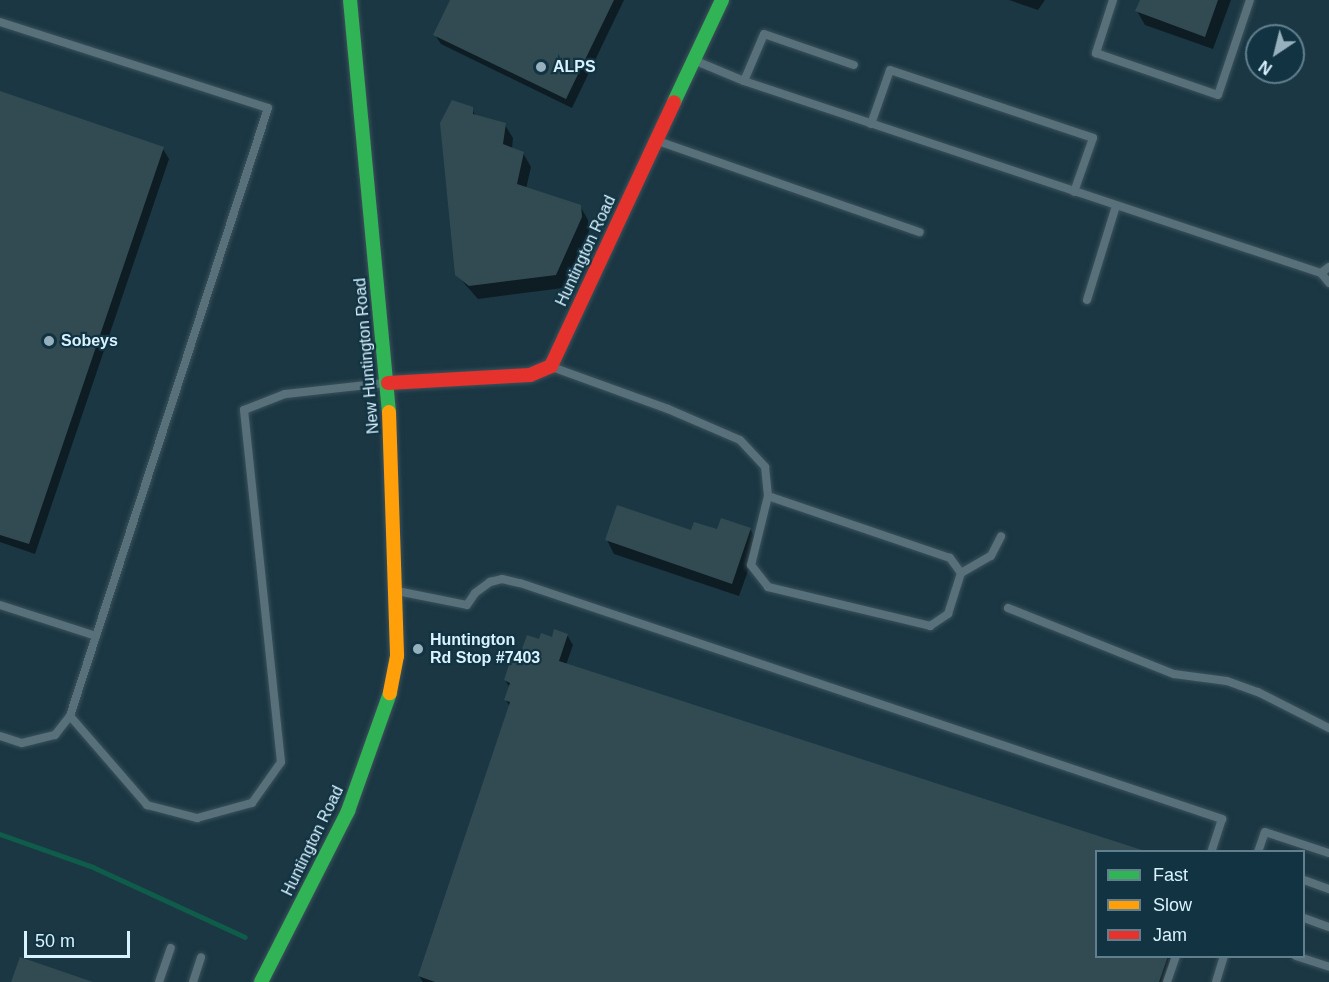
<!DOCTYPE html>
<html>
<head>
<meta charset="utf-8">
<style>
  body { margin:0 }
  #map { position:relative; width:1329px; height:982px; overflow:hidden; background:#1a3743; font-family:Helvetica,sans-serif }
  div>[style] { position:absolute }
  .shadow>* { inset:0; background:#0007 }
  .stream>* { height:4.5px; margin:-2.25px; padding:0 2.25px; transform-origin:2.25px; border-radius:2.25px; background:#105c4a }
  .building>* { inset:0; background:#324b53 }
  .roads { filter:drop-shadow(0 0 2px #3c515a) drop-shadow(0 0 2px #3c515a) }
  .lane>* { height:8px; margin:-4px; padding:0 4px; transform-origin:4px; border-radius:4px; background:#58707a }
  .fast>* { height:14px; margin:-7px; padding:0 7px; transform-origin:7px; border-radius:7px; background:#30b455 }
  .slow>* { height:14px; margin:-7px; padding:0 7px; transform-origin:7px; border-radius:7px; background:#ff9f0a }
  .jam>* { height:14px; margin:-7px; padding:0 7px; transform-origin:7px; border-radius:7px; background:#e5322d }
  .dots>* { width:16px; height:16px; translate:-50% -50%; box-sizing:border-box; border:3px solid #113342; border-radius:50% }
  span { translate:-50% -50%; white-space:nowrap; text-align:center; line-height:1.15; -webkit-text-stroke:4.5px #113342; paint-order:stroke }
  .poi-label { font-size:16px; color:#d9f2ff; font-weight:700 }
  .left { translate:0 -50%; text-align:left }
  .street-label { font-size:16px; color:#d9f2ff }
  .legend { position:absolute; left:1095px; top:850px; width:210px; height:108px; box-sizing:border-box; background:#113342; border:2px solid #617f8e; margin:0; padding:8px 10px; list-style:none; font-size:18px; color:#d9f2ff }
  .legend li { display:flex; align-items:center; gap:12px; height:30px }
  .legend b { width:30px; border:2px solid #617f8e }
  .north { position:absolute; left:1245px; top:24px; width:60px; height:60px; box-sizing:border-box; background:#113342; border:2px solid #617f8e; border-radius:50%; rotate:215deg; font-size:16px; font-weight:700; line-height:24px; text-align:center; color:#d9f2ff }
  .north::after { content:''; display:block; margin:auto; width:21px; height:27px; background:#96b1bd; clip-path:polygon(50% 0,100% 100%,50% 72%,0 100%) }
  .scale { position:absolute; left:24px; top:931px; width:106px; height:27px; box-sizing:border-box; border:3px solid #d9f2ff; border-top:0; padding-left:8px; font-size:18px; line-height:21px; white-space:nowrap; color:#d9f2ff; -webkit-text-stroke:4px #113342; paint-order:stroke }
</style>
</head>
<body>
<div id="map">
  <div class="shadow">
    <i style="clip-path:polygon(451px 0,624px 0,572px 108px,441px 44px,435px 35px)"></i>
    <i style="clip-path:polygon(1009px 0,1045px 0,1038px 10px)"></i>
    <i style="clip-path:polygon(1141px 0,1231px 0,1213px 49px,1145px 25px,1137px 11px)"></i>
    <i style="clip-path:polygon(0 93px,163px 149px,169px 159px,35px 554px,0 542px)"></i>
    <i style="clip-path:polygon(472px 109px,476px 117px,505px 125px,513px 138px,512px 149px,523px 153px,531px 167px,526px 189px,580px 206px,588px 220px,589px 231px,563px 288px,478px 299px,456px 274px)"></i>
    <i style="clip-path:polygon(750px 529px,758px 543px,739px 596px,614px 554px,607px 540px)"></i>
    <i style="clip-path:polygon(567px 635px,573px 645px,566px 665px,1141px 852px,1096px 852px,1096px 956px,1177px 956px,1168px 982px,423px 982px,419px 976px,510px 707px,506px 700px,510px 688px,505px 680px,520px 659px,540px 641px)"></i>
  </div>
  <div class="stream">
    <i style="left:0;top:834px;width:99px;rotate:19.5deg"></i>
    <i style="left:93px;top:867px;width:167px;rotate:24.7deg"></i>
  </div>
  <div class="building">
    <i style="clip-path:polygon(450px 0,614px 0,566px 99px,433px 35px)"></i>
    <i style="clip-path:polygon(1140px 0,1218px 0,1205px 37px,1135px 11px)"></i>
    <i style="clip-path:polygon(0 91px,164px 147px,29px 544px,0 535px)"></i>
    <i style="clip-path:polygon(452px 100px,473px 107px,473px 114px,506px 123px,503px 144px,524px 152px,517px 184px,581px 205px,582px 217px,556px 275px,469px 286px,455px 275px,440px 123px)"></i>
    <i style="clip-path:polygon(617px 505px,691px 530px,694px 522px,717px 529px,721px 518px,751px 528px,732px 584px,605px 540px)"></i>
    <i style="clip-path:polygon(554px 629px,568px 634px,559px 661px,1145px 851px,1096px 852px,1096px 956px,1168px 956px,1159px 982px,435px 982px,418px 976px,510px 702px,504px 700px,510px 683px,504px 680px,512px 655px,519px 657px,527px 635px,539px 639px,541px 633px,552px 637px)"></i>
    <i style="clip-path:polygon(20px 957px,93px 982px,11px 982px)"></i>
  </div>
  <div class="roads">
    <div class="lane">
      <i style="left:1113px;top:0;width:56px;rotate:107.8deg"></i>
      <i style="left:1096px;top:53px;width:129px;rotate:19deg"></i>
      <i style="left:1218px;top:95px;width:100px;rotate:-71.4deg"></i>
      <i style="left:0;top:22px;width:281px;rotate:17.8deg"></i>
      <i style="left:268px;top:108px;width:639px;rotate:108.04deg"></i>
      <i style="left:70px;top:716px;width:118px;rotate:49.1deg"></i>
      <i style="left:147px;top:805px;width:52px;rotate:14.6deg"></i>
      <i style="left:197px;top:818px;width:57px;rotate:-15.3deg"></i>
      <i style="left:252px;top:803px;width:50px;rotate:-54.7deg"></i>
      <i style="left:281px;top:762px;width:354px;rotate:-96deg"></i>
      <i style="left:244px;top:410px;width:44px;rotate:-21.3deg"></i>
      <i style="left:285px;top:394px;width:101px;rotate:-6.3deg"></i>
      <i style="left:696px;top:61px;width:52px;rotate:22.6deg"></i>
      <i style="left:744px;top:81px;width:608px;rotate:18.41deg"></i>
      <i style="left:1321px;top:273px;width:13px;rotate:51deg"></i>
      <i style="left:744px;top:81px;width:51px;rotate:-66.9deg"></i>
      <i style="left:764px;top:34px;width:95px;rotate:19deg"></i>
      <i style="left:871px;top:124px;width:57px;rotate:-70.6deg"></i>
      <i style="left:890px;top:70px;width:214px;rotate:18.5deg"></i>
      <i style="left:1093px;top:138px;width:57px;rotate:109.4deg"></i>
      <i style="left:658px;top:141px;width:277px;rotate:19.2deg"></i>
      <i style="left:1321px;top:273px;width:10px;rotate:-37deg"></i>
      <i style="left:1087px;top:300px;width:98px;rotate:-72.9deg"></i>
      <i style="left:552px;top:367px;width:123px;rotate:19.9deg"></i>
      <i style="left:668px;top:409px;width:78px;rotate:23.3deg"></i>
      <i style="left:740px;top:440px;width:37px;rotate:47deg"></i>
      <i style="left:765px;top:467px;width:29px;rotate:84deg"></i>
      <i style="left:768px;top:496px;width:71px;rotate:103.8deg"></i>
      <i style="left:751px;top:565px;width:28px;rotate:52deg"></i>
      <i style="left:768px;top:587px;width:167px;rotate:13.5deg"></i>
      <i style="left:930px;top:626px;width:22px;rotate:-34deg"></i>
      <i style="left:948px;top:614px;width:43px;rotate:-72.4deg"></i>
      <i style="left:961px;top:573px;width:19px;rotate:-126deg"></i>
      <i style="left:950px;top:558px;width:192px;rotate:-161.2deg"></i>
      <i style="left:961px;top:573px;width:34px;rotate:-30deg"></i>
      <i style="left:991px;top:556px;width:22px;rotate:-63deg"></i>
      <i style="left:397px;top:591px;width:71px;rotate:11.3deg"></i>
      <i style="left:467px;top:605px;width:14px;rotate:-56deg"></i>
      <i style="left:475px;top:593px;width:19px;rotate:-36deg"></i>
      <i style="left:490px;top:582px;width:12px;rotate:-14deg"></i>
      <i style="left:502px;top:579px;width:18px;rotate:13deg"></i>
      <i style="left:520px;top:583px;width:741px;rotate:18.58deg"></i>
      <i style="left:1222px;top:819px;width:35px;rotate:108deg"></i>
      <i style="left:0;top:605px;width:101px;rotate:17.9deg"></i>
      <i style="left:1008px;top:608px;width:179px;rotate:21.7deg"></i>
      <i style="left:1174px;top:674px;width:53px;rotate:7.5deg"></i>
      <i style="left:1227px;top:681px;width:33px;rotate:20deg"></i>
      <i style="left:1258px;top:692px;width:80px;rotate:26.9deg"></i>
      <i style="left:0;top:736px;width:23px;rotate:18deg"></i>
      <i style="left:22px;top:743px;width:34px;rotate:-14deg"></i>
      <i style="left:55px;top:735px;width:24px;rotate:-52deg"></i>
      <i style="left:1258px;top:852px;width:21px;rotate:-71deg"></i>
      <i style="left:1265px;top:832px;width:67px;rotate:18.2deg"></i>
      <i style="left:1304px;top:880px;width:27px;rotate:20deg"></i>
      <i style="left:1304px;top:918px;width:27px;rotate:20deg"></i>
      <i style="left:1296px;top:956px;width:35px;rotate:18deg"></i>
      <i style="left:159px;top:982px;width:36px;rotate:-71deg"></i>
      <i style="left:193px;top:982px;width:26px;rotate:-72deg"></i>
      <i style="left:1167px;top:982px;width:28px;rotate:-71deg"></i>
      <i style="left:1216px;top:982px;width:27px;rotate:-73deg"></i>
    </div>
    <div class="fast">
      <i style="left:350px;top:0;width:414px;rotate:84.6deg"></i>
      <i style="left:674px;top:102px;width:113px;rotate:-64.8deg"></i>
      <i style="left:261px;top:982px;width:192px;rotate:-63deg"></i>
      <i style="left:348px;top:811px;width:125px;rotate:-70.4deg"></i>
    </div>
    <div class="slow">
      <i style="left:389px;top:412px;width:244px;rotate:88.1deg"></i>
      <i style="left:397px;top:656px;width:38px;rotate:101deg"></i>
    </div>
    <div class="jam">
      <i style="left:388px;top:383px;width:142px;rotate:-3.2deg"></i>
      <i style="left:530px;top:375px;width:23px;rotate:-23deg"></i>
      <i style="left:551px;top:366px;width:291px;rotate:-65deg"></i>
    </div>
  </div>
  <div class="dots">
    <i style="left:541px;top:67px;background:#96b1bd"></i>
    <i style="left:49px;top:341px;background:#96b1bd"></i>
    <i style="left:418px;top:649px;background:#96b1bd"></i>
  </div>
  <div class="poi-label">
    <span class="left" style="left:553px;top:67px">ALPS</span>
    <span class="left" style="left:61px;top:341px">Sobeys</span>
    <span class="left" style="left:430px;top:649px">Huntington<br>Rd Stop #7403</span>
  </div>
  <div class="street-label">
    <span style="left:586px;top:251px;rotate:-65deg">Huntington Road</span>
    <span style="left:367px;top:356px;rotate:-95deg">New Huntington Road</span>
    <span style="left:313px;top:841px;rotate:-64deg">Huntington Road</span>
  </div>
  <ul class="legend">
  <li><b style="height:8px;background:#30b455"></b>Fast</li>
  <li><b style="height:8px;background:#ff9f0a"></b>Slow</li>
  <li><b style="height:8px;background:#e5322d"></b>Jam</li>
  </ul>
  <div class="north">N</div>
  <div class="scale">50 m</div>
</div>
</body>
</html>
